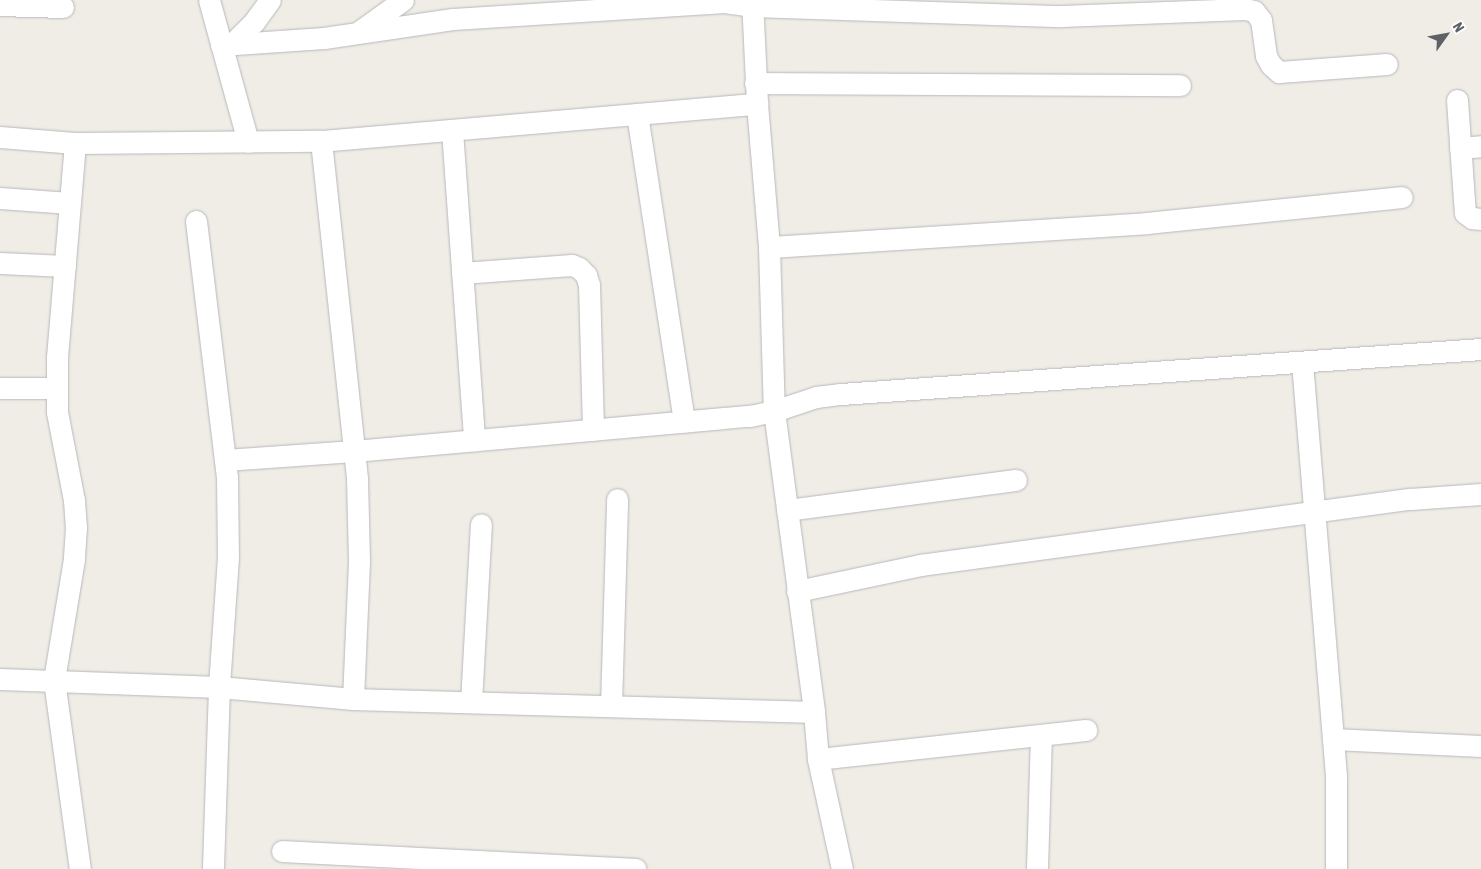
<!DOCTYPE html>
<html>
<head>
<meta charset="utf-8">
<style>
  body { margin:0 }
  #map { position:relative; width:1481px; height:869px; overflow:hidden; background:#f0ede6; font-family:"Asap Condensed",sans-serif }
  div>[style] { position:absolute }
  .roads { filter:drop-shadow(0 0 1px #b6b8bc) drop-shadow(0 0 1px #b6b8bc) }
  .minor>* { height:21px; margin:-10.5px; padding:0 10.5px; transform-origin:10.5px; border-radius:10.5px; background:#fff }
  span { translate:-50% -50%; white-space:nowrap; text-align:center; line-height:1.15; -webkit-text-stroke:5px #fff; paint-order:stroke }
  .north { position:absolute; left:1421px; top:10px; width:50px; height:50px; -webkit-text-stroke:4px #fff; paint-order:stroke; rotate:58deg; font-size:14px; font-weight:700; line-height:20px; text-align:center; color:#5d6266 }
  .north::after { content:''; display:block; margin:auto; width:18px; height:22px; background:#5d6266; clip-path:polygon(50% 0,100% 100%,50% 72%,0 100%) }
</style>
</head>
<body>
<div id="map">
  <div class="roads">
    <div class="minor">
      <i style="left:209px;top:0;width:147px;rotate:74.6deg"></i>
      <i style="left:752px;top:0;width:104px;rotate:87.2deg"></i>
      <i style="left:757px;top:104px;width:144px;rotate:85.2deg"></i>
      <i style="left:769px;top:247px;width:164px;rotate:88.3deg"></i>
      <i style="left:774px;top:411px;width:304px;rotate:82.4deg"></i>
      <i style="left:814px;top:712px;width:47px;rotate:85.1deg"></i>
      <i style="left:818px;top:759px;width:113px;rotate:77.7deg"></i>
      <i style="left:0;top:5px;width:63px;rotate:1.8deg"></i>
      <i style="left:360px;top:31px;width:53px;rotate:-35.8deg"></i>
      <i style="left:221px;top:45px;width:103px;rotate:-3.9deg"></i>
      <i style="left:324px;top:38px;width:130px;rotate:-8.4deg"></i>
      <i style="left:453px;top:19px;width:272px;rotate:-3.6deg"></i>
      <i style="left:724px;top:2px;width:28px;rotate:8deg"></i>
      <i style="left:752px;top:6px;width:309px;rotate:1.9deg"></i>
      <i style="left:1061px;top:16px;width:184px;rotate:-2.2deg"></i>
      <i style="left:1245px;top:9px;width:9px;rotate:13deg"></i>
      <i style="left:1254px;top:11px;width:11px;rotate:52deg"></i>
      <i style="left:1261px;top:20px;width:36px;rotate:82deg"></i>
      <i style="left:1266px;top:56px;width:10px;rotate:61deg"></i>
      <i style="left:1271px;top:65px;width:11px;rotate:41deg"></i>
      <i style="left:1279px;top:72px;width:108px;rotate:-4.2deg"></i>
      <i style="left:231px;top:45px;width:33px;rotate:-45deg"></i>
      <i style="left:254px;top:22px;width:27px;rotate:-54deg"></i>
      <i style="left:755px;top:83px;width:425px;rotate:0.3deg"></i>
      <i style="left:1457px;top:100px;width:113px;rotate:86deg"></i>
      <i style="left:1465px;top:213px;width:9px;rotate:36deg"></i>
      <i style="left:1472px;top:218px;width:9px;rotate:6deg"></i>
      <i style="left:637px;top:114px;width:311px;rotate:81.3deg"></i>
      <i style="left:452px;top:130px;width:311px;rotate:85.9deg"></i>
      <i style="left:0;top:137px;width:75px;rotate:4.6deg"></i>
      <i style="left:75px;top:143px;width:246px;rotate:-0.5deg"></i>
      <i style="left:321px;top:141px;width:438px;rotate:-4.9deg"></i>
      <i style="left:321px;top:141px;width:340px;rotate:83.9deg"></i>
      <i style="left:357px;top:479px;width:83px;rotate:88.6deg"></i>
      <i style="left:359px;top:562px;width:137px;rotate:92.5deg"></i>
      <i style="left:75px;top:143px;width:215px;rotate:94.8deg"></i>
      <i style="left:57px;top:357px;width:55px;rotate:90deg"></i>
      <i style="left:57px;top:412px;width:90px;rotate:79.1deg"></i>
      <i style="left:74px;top:500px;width:28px;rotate:86deg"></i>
      <i style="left:76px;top:528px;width:31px;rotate:94deg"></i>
      <i style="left:74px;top:559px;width:123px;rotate:99.4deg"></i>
      <i style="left:54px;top:680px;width:191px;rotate:82.2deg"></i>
      <i style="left:1460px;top:148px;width:21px;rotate:-5deg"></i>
      <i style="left:0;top:198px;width:70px;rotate:4.1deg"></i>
      <i style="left:196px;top:221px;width:258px;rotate:83.1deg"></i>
      <i style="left:227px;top:477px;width:80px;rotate:89.3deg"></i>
      <i style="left:228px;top:557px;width:130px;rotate:94deg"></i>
      <i style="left:219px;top:687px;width:182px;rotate:91.9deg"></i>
      <i style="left:769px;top:247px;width:379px;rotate:-3.6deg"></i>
      <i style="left:1147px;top:223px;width:256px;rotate:-5.8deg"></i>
      <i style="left:0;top:263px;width:65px;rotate:2.6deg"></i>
      <i style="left:462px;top:273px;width:110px;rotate:-4.2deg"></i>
      <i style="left:572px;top:265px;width:8px;rotate:23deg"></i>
      <i style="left:579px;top:268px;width:10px;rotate:45deg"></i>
      <i style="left:586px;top:275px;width:10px;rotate:73deg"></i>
      <i style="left:589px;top:285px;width:145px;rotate:88.4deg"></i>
      <i style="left:1302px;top:362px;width:416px;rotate:85.3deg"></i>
      <i style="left:1336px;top:777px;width:92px;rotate:90deg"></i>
      <i style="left:0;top:388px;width:57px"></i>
      <i style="left:225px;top:460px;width:129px;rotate:-4deg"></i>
      <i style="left:354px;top:451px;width:398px;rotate:-5.1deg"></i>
      <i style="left:750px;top:416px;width:25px;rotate:-12deg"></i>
      <i style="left:774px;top:411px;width:44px;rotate:-18.4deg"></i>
      <i style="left:816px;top:397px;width:25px;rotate:-7deg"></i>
      <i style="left:841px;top:394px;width:642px;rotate:-4.02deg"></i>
      <i style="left:787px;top:510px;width:231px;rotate:-7.5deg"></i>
      <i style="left:797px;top:591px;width:126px;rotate:-11.9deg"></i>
      <i style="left:920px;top:565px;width:495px;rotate:-7.7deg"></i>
      <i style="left:1411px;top:499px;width:70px;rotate:-4.1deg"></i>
      <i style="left:0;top:679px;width:219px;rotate:2.1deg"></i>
      <i style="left:219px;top:687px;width:135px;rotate:5.1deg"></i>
      <i style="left:353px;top:699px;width:461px;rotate:1.6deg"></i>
      <i style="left:471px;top:702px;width:178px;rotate:-86.8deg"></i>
      <i style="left:611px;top:706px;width:207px;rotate:-88.3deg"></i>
      <i style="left:1333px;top:739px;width:148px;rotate:2.7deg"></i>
      <i style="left:818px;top:759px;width:270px;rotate:-6.2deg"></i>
      <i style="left:282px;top:851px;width:354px;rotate:2.9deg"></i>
      <i style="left:1037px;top:869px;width:134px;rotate:-88.3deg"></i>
    </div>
  </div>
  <div class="north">N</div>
</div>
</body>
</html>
